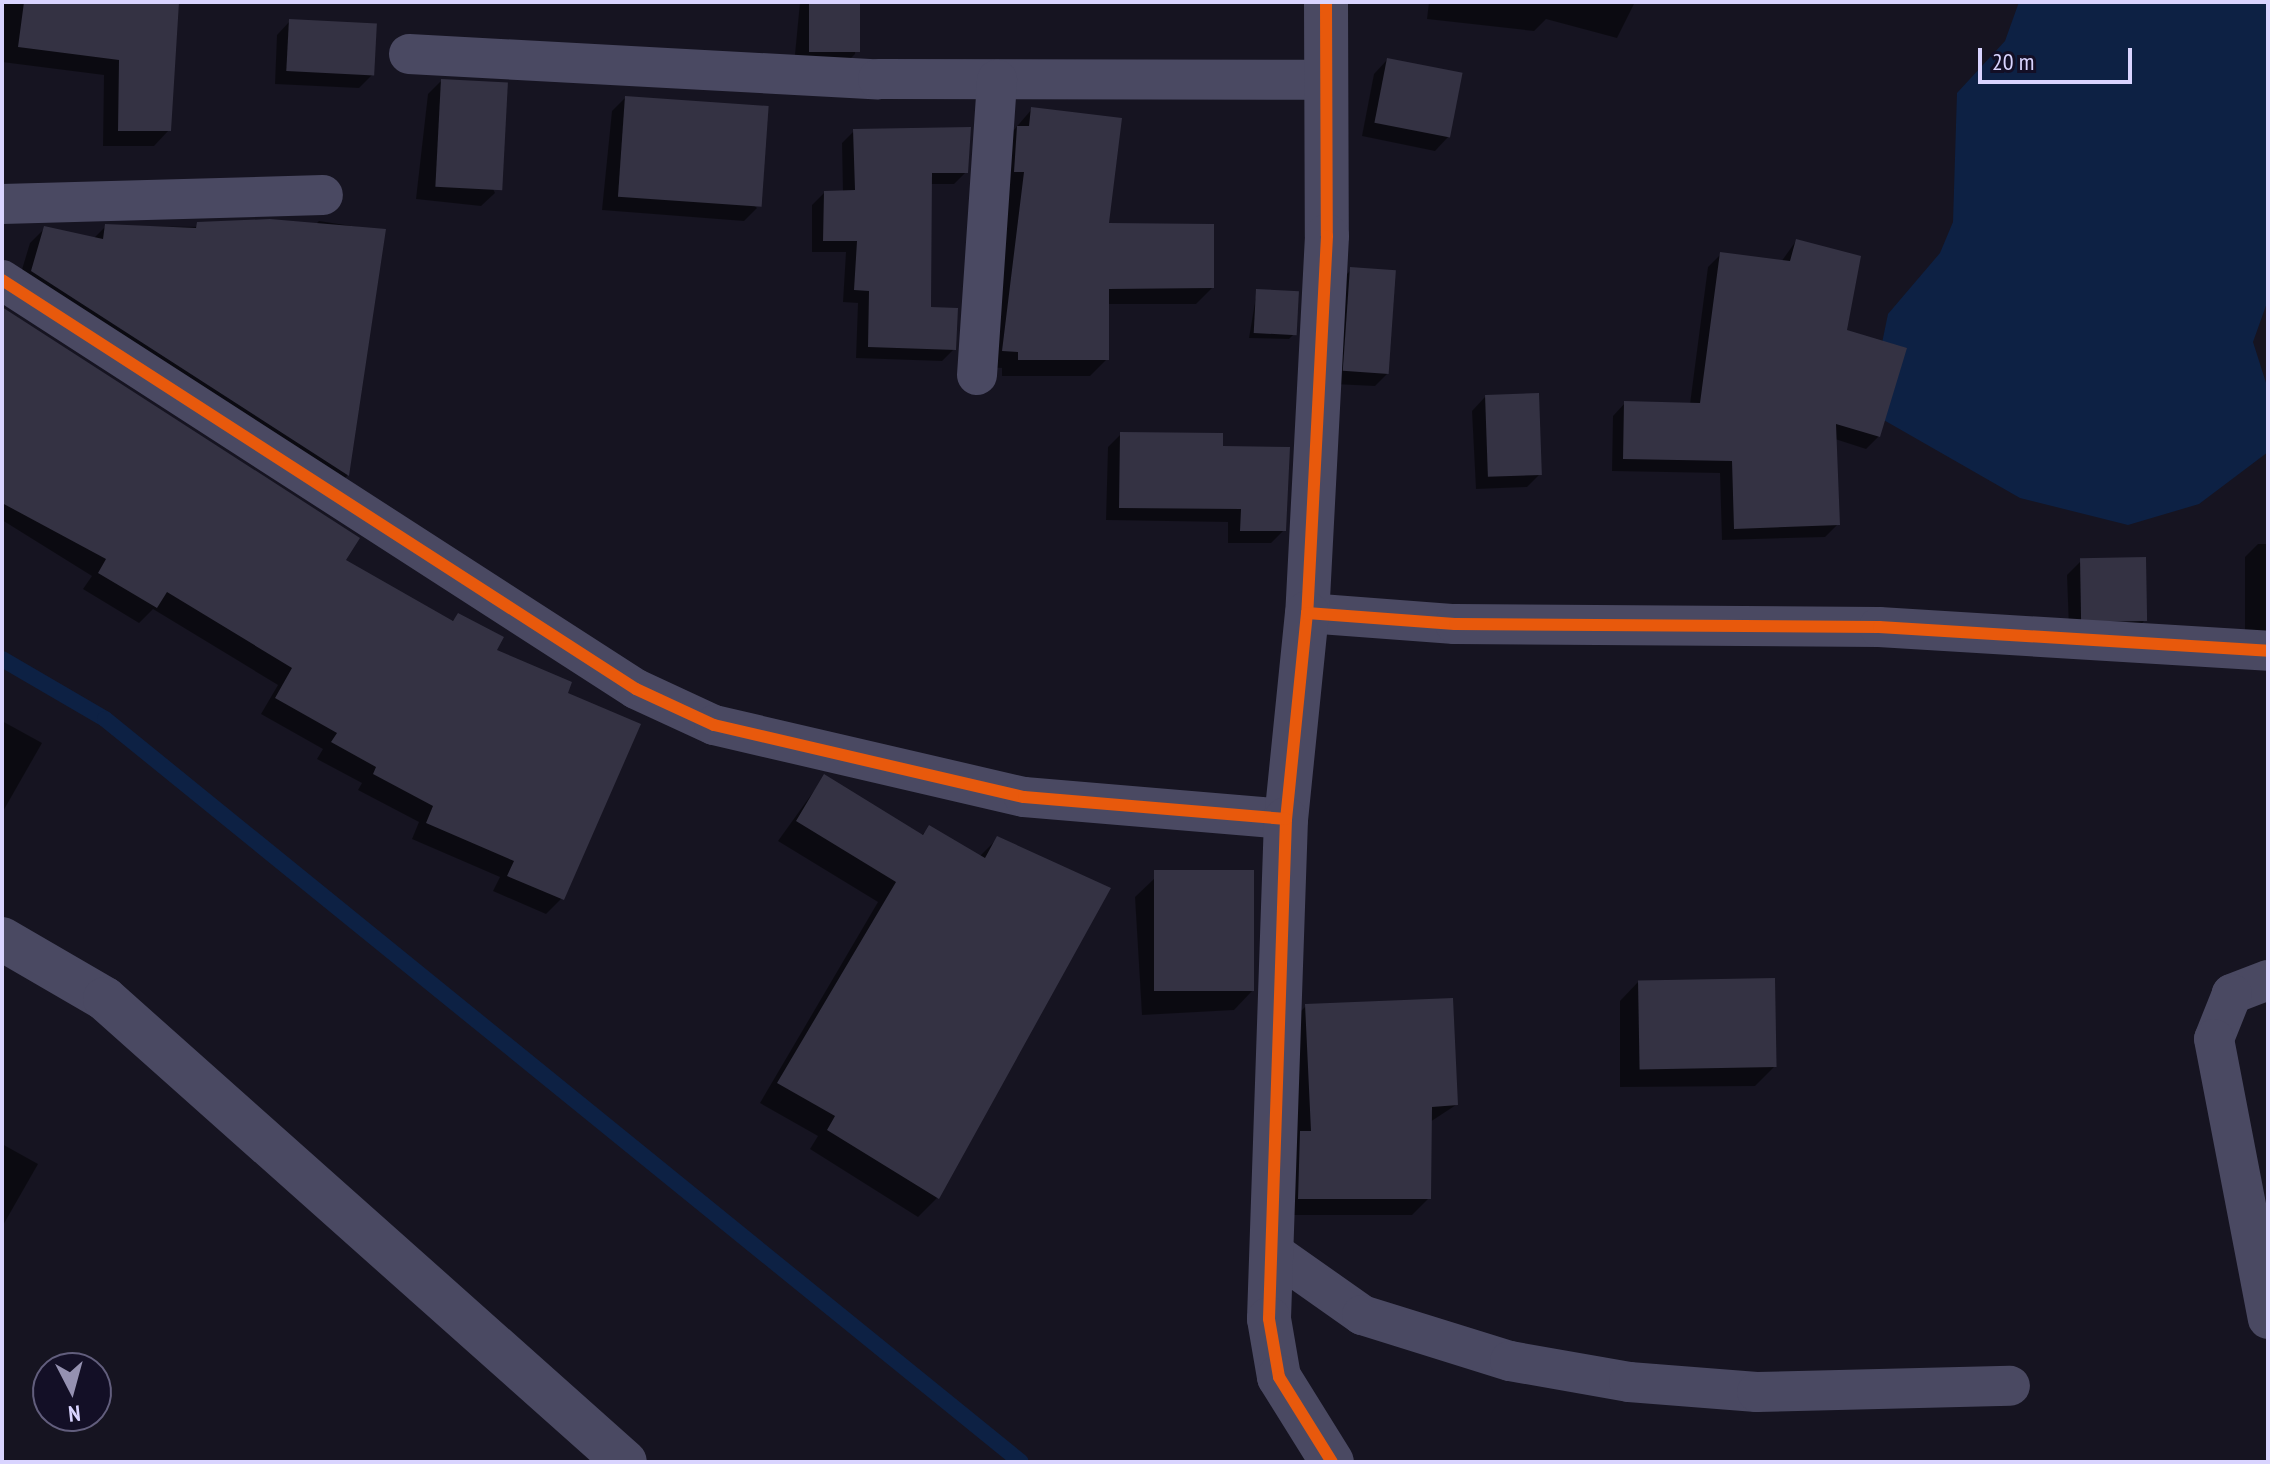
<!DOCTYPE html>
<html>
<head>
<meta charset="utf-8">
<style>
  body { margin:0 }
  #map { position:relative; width:2270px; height:1464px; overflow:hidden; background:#161421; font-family:"PT Sans Narrow",sans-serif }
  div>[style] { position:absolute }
  .water>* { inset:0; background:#0d2144 }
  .shadow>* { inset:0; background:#0007 }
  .stream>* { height:16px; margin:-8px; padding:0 8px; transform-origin:8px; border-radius:8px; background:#0d2144 }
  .building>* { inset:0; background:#343243; transform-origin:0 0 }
  .minor>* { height:40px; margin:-20px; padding:0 20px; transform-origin:20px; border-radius:20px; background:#4a4962 }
  .tertiary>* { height:44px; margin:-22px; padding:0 22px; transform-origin:22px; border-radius:22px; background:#4a4962 }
  .cycleway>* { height:12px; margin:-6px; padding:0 6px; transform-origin:6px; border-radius:6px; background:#e8590c }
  span { translate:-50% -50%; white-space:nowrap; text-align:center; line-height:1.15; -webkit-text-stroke:8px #130f26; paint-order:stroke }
  .frame { position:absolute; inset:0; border:4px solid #d9d4ff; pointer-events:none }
  .north { position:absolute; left:32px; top:1352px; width:80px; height:80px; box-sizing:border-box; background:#130f26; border:2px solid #625e7d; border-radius:50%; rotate:174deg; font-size:22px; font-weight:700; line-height:32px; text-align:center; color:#d9d4ff }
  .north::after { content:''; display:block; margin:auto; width:28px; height:36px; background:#9591b1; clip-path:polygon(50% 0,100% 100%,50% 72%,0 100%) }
  .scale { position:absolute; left:1978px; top:48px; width:154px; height:36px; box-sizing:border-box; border:4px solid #d9d4ff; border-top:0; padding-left:10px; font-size:24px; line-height:28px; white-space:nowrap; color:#d9d4ff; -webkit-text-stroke:6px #130f26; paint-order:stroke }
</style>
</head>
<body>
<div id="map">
  <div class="water">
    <i style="clip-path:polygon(2019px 2px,2268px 2px,2268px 300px,2253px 342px,2268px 389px,2268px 452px,2199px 504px,2128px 525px,2020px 498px,1868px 411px,1888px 314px,1940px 253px,1953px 222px,1957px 93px,2005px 41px)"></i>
  </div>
  <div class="shadow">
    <i style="clip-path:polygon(2px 2px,172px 2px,169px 130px,154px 146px,103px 146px,104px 75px,2px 62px)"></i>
    <i style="clip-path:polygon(858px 2px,855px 54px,842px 67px,794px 65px,800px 2px)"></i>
    <i style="clip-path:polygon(1429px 2px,1635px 2px,1617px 38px,1546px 19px,1534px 31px,1427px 19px)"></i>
    <i style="clip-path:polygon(290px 21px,372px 75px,359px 88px,275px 84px,277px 35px)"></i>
    <i style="clip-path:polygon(1387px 60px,1448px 137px,1435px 151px,1362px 136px,1374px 74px)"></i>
    <i style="clip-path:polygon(441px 81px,495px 193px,481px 206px,416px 199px,428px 94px)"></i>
    <i style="clip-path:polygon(625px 98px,757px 208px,744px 221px,602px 210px,612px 111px)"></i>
    <i style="clip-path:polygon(1032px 109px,1107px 225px,1212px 288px,1196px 304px,1107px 304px,1107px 359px,1090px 376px,1002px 376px,1002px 368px,986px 367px,1001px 145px)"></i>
    <i style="clip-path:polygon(854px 131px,966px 172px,954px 184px,930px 184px,929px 309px,954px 349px,942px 361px,856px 358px,858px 303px,843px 302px,846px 252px,812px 252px,812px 205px,824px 193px,843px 193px,842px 143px)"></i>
    <i style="clip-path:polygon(319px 221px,384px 231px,347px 476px,333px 490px,17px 286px,30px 243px,45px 228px,93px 239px,106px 226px,312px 228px)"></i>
    <i style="clip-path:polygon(1796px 241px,1845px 331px,1879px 436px,1866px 449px,1835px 439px,1838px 524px,1825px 537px,1722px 540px,1720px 473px,1612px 471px,1613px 416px,1625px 403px,1690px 404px,1708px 267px,1721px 254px,1781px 262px)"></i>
    <i style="clip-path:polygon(1351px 270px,1388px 373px,1375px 386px,1333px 384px,1338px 283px)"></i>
    <i style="clip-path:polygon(1257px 291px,1295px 333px,1289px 339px,1249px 338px)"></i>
    <i style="clip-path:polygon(2px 307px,343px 561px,451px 622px,458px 616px,494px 651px,565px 694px,562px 898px,546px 914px,493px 891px,500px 877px,412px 839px,419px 822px,358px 790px,362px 783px,317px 759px,323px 749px,261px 714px,278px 685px,153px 609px,139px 623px,83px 589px,92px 576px,2px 520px)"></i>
    <i style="clip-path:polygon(1485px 397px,1540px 474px,1527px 487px,1476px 489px,1472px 411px)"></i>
    <i style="clip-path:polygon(1121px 434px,1221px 448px,1284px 530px,1271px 543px,1228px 543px,1228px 522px,1106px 520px,1108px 447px)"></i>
    <i style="clip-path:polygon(2258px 544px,2268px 544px,2268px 636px,2245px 636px,2245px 557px)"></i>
    <i style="clip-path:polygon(2081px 561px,2145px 620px,2132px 633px,2069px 629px,2067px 575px)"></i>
    <i style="clip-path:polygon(2px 721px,42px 743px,2px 813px)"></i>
    <i style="clip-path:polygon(824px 777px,921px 836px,929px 828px,979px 857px,998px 838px,937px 1198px,918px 1217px,810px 1149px,818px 1136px,760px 1103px,878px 902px,778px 841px)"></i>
    <i style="clip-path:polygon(1155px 878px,1253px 990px,1234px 1010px,1142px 1015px,1135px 897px)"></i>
    <i style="clip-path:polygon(1639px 981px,1775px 1066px,1755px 1086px,1620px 1087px,1620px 1001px)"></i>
    <i style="clip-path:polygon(1306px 1006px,1456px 1105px,1430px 1122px,1429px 1198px,1412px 1215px,1282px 1215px,1289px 1023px)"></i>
    <i style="clip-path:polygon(2268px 1066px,2268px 1099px,2266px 1068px)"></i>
    <i style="clip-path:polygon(2px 1144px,38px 1164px,2px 1227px)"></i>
  </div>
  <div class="stream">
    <i style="left:2px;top:659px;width:119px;rotate:30.2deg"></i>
    <i style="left:105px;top:719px;width:1179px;rotate:39.05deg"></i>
  </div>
  <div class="building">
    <i style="clip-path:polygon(24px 2px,179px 2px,171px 131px,118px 131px,119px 60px,18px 47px)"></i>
    <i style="left:809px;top:2px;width:51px;height:50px"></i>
    <i style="left:289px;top:19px;width:88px;height:52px;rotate:3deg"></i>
    <i style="left:1387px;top:58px;width:77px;height:66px;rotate:11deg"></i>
    <i style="left:441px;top:79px;width:67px;height:108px;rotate:3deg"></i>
    <i style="left:625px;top:96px;width:144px;height:101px;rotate:4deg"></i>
    <i style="clip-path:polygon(1031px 107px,1122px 118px,1109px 223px,1214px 224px,1214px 288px,1109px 289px,1109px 360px,1018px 360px,1018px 352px,1002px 351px,1024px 172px,1014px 172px,1017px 126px,1029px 126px)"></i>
    <i style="clip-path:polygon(971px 127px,968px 173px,932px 173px,931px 307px,958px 308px,956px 350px,868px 347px,869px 291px,854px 290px,857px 241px,823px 241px,824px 191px,855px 190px,853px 129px)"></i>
    <i style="clip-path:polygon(270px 219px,386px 229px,349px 476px,31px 271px,44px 226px,103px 239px,105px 224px,196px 228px,197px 222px)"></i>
    <i style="clip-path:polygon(1796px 239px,1861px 256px,1847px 330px,1907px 348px,1880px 437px,1836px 424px,1840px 525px,1734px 529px,1732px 461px,1623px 459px,1624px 401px,1700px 403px,1720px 252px,1790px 261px)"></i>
    <i style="left:1350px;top:267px;width:46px;height:104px;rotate:4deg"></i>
    <i style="left:1256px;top:289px;width:43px;height:44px;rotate:3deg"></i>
    <i style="clip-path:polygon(2px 307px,360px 538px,346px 560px,453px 621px,458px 613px,504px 637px,497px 650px,572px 682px,568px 693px,641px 724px,564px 900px,507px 876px,514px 861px,426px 823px,433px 806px,373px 774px,376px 767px,331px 742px,337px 733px,275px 698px,292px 668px,167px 592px,157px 608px,98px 573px,106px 559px,2px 503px)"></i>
    <i style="left:1539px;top:393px;width:82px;height:54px;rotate:88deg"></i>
    <i style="clip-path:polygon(1120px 432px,1223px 433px,1223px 446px,1290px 447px,1286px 531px,1240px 531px,1241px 509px,1119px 508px)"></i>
    <i style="left:2146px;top:557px;width:64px;height:66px;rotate:89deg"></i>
    <i style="clip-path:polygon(824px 774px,923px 835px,929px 825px,985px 858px,997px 836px,1111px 888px,939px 1199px,827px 1130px,835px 1116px,777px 1083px,896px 882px,796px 821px)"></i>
    <i style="left:1254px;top:870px;width:121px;height:100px;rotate:90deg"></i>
    <i style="left:1775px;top:978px;width:89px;height:137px;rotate:89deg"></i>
    <i style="clip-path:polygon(1453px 998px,1458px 1105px,1432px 1107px,1431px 1199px,1298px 1199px,1300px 1131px,1311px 1131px,1305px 1004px)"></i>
  </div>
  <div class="minor">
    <i style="left:409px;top:54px;width:470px;rotate:3.1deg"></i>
    <i style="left:878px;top:79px;width:449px;rotate:0.1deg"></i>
    <i style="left:2px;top:204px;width:321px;rotate:-1.6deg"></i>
    <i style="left:2px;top:280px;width:754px;rotate:32.83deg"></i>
    <i style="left:636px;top:689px;width:86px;rotate:24.8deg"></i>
    <i style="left:714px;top:725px;width:318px;rotate:13.1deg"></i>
    <i style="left:1024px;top:797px;width:263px;rotate:4.8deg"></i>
    <i style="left:977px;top:375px;width:296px;rotate:-86.1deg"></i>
    <i style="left:1307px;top:613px;width:148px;rotate:4.3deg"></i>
    <i style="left:1455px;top:624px;width:424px;rotate:0.4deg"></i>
    <i style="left:1879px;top:627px;width:390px;rotate:3.5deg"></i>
    <i style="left:2268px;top:980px;width:39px;rotate:159deg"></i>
    <i style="left:2232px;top:994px;width:48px;rotate:111.8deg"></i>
    <i style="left:2214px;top:1039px;width:285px;rotate:79.1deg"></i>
    <i style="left:1270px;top:1250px;width:113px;rotate:35.2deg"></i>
    <i style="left:1362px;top:1315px;width:155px;rotate:17.3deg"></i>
    <i style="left:1510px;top:1361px;width:121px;rotate:10deg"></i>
    <i style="left:1629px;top:1382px;width:128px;rotate:4.5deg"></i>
    <i style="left:1757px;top:1392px;width:253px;rotate:-1.4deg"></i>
  </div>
  <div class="tertiary">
    <i style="left:1326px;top:2px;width:234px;rotate:89.8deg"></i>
    <i style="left:1327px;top:236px;width:378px;rotate:93deg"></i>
    <i style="left:1307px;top:613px;width:207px;rotate:95.8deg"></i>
    <i style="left:1286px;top:819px;width:500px;rotate:91.95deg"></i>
    <i style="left:1269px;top:1319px;width:59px;rotate:80.2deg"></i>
    <i style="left:1279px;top:1377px;width:100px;rotate:58.1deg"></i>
    <i style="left:2px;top:939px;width:119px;rotate:30.2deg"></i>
    <i style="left:105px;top:999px;width:696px;rotate:41.68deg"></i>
  </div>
  <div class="cycleway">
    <i style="left:1326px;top:2px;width:234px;rotate:89.8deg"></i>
    <i style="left:1327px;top:236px;width:378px;rotate:93deg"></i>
    <i style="left:1307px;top:613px;width:207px;rotate:95.8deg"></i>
    <i style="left:1286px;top:819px;width:500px;rotate:91.95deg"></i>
    <i style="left:1269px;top:1319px;width:59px;rotate:80.2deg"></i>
    <i style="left:1279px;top:1377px;width:100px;rotate:58.1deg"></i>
    <i style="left:2px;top:280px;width:754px;rotate:32.83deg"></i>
    <i style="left:636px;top:689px;width:86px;rotate:24.8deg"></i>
    <i style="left:714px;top:725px;width:318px;rotate:13.1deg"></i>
    <i style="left:1024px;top:797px;width:263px;rotate:4.8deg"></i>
    <i style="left:1307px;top:613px;width:148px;rotate:4.3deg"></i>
    <i style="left:1455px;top:624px;width:424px;rotate:0.4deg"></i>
    <i style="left:1879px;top:627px;width:390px;rotate:3.5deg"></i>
  </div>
  <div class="frame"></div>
  <div class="north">N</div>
  <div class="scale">20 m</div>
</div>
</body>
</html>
